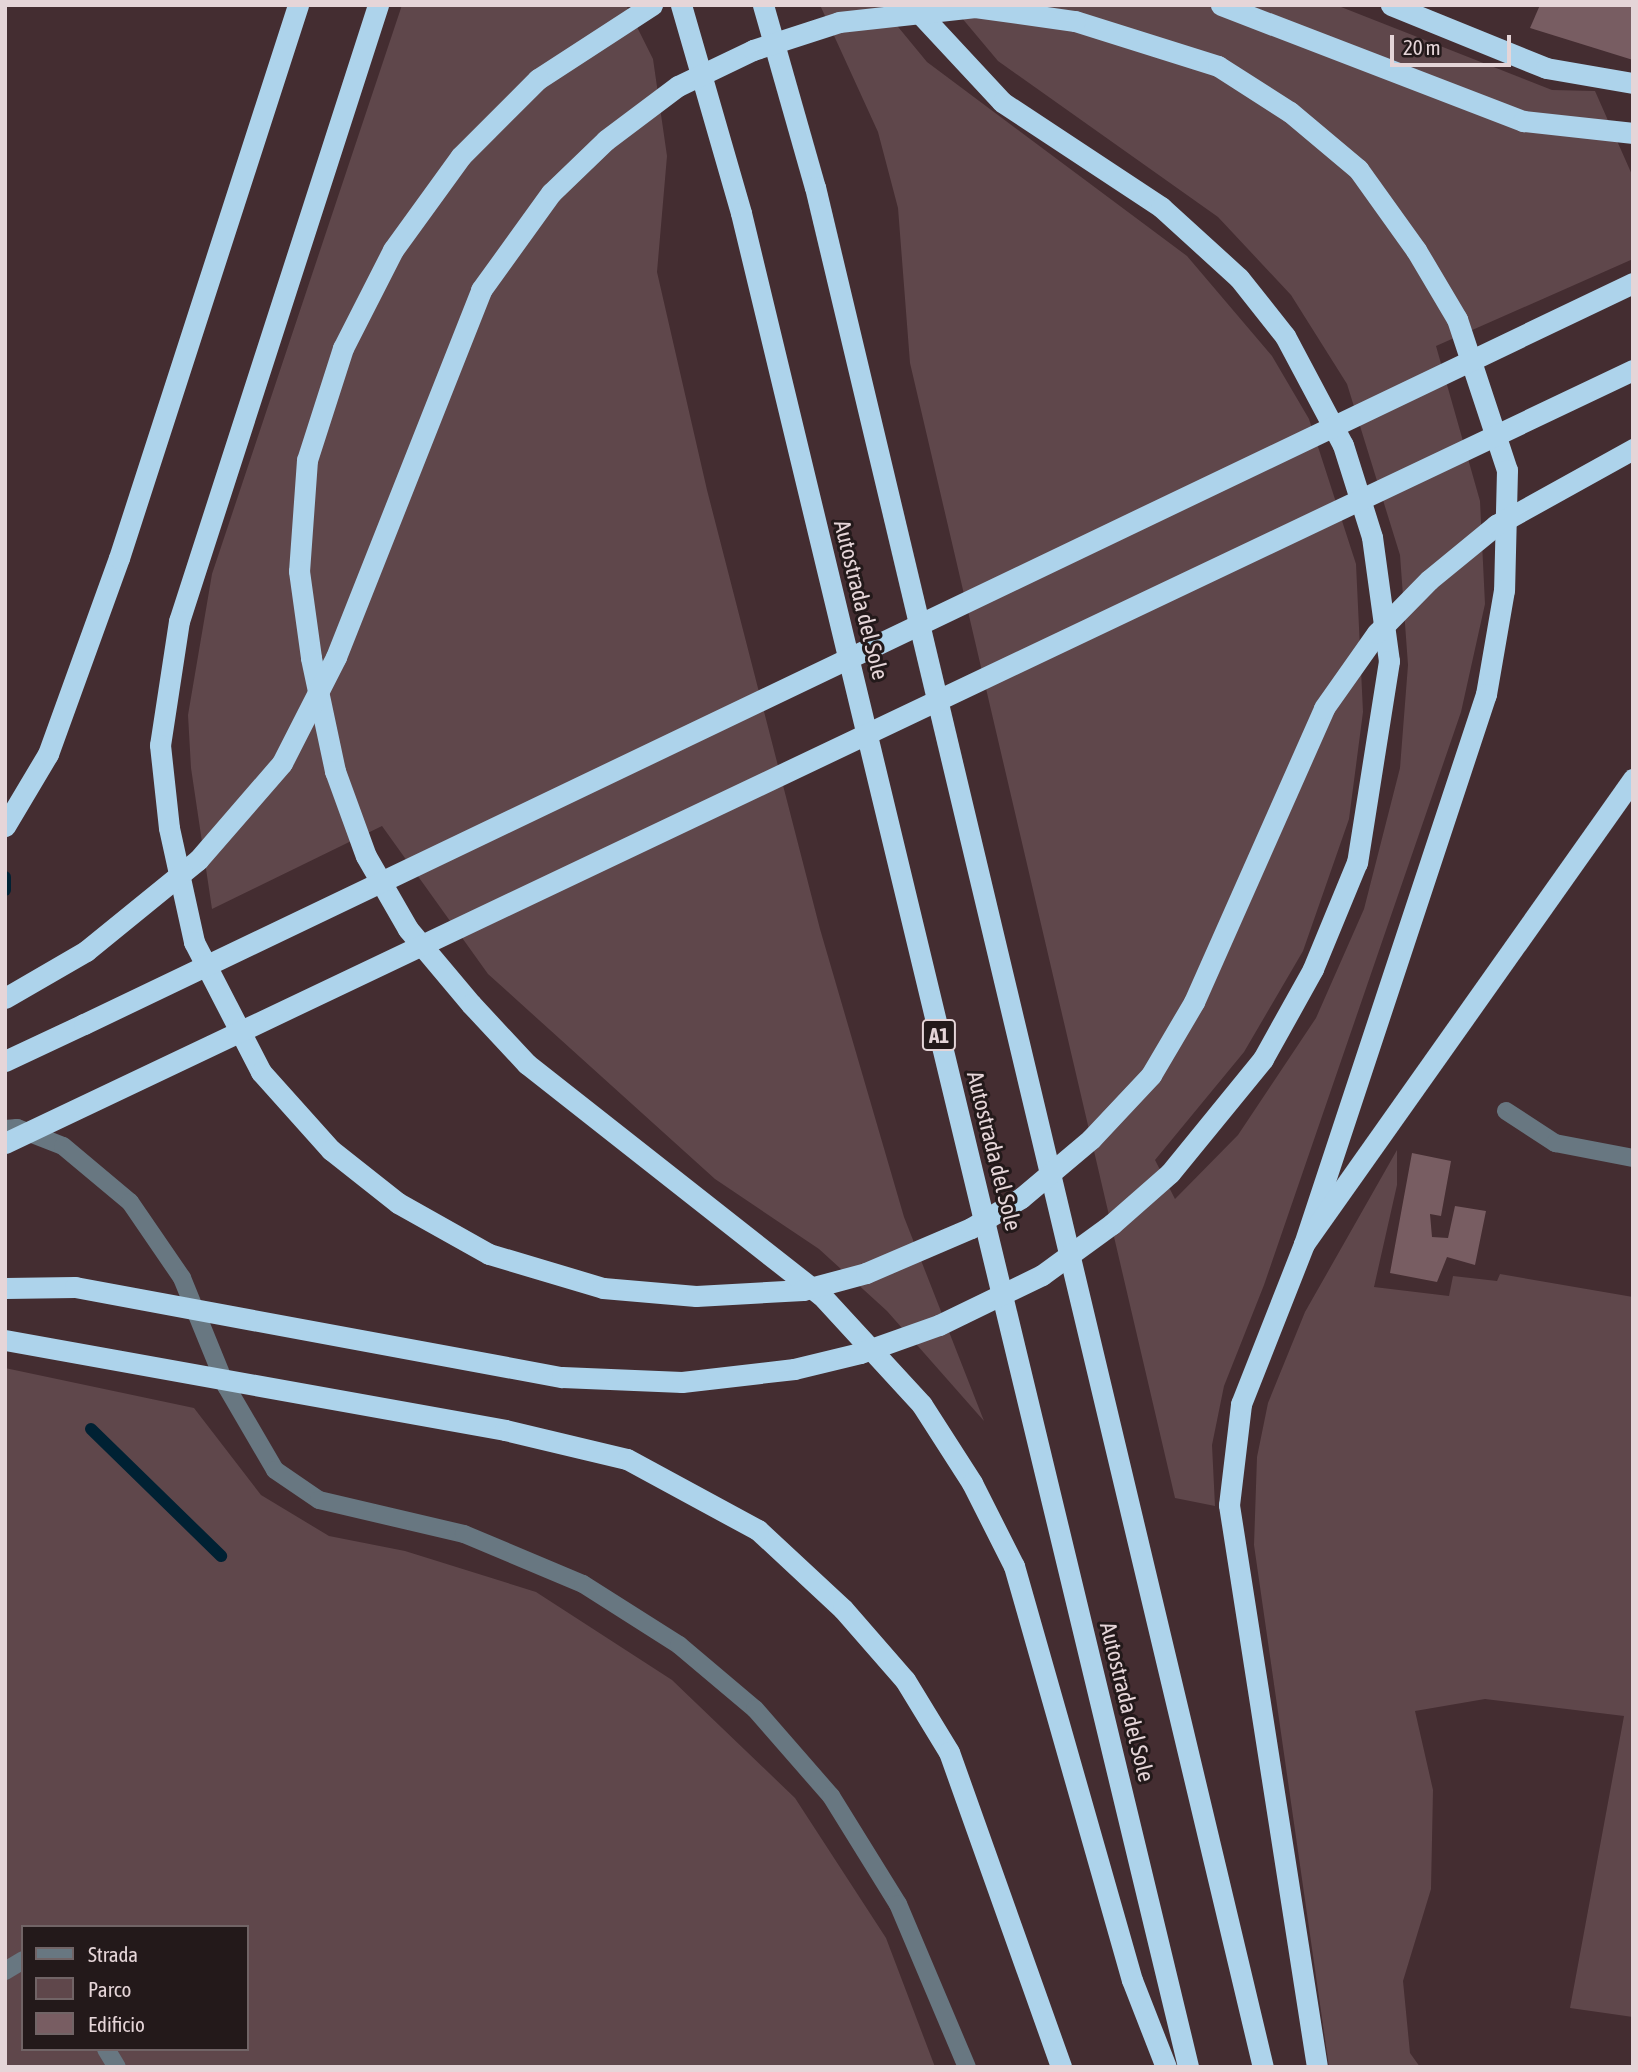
<!DOCTYPE html>
<html>
<head>
<meta charset="utf-8">
<style>
  body { margin:0 }
  #map { position:relative; width:1638px; height:2072px; overflow:hidden; background:#442d31; font-family:"Asap Condensed",sans-serif }
  div>[style] { position:absolute }
  .green>* { inset:0; background:#5f474b }
  .stream>* { height:12px; margin:-6px; padding:0 6px; transform-origin:6px; border-radius:6px; background:#002133 }
  .building>* { inset:0; background:#785d62 }
  .minor>* { height:18px; margin:-9px; padding:0 9px; transform-origin:9px; border-radius:9px; background:#687781 }
  .highway>* { height:21px; margin:-10.5px; padding:0 10.5px; transform-origin:10.5px; border-radius:10.5px; background:#add3eb }
  .highway-bridge>* { height:21px; margin:-10.5px; padding:0 10.5px; transform-origin:10.5px; border-radius:10.5px; background:#add3eb }
  span { translate:-50% -50%; white-space:nowrap; text-align:center; line-height:1.15; -webkit-text-stroke:6px #23191a; paint-order:stroke }
  .shield-label span { padding:2px 5px; background:#23191a; border:2px solid; border-radius:5px; -webkit-text-stroke-width:0 }
  .shield-label { font-size:21px; color:#e5d5d8; font-weight:700 }
  .street-label { font-size:23px; color:#e5d5d8 }
  .frame { position:absolute; inset:0; border:7px solid #e5d5d8; pointer-events:none }
  .legend { position:absolute; left:21px; top:1925px; width:228px; height:126px; box-sizing:border-box; background:#23191a; border:2px solid #716466; margin:0; padding:9px 12px; list-style:none; font-size:21px; color:#e5d5d8 }
  .legend li { display:flex; align-items:center; gap:14px; height:35px }
  .legend b { width:35px; border:2px solid #716466 }
  .scale { position:absolute; left:1390px; top:35px; width:121px; height:32px; box-sizing:border-box; border:4px solid #e5d5d8; border-top:0; padding-left:9px; font-size:21px; line-height:24px; white-space:nowrap; color:#e5d5d8; -webkit-text-stroke:5px #23191a; paint-order:stroke }
</style>
</head>
<body>
<div id="map">
  <div class="green">
    <i style="clip-path:polygon(402px 5px,626px 5px,653px 59px,667px 156px,657px 272px,707px 490px,820px 929px,904px 1217px,984px 1421px,887px 1311px,819px 1249px,715px 1179px,488px 974px,382px 826px,212px 909px,191px 768px,188px 715px,212px 574px)"></i>
    <i style="clip-path:polygon(820px 5px,880px 5px,927px 62px,1187px 256px,1272px 356px,1309px 419px,1356px 564px,1363px 712px,1349px 819px,1303px 951px,1244px 1052px,1155px 1160px,1175px 1199px,1238px 1135px,1316px 1018px,1364px 909px,1400px 768px,1408px 665px,1400px 555px,1347px 384px,1291px 295px,1218px 217px,998px 61px,951px 5px,1336px 5px,1552px 90px,1595px 91px,1633px 177px,1633px 259px,1436px 346px,1480px 501px,1485px 604px,1461px 712px,1264px 1285px,1224px 1386px,1212px 1445px,1215px 1506px,1175px 1498px,910px 363px,898px 208px,878px 132px)"></i>
    <i style="clip-path:polygon(1397px 1150px,1397px 1185px,1374px 1287px,1449px 1296px,1453px 1276px,1497px 1281px,1500px 1274px,1633px 1297px,1633px 2017px,1570px 2008px,1624px 1716px,1485px 1699px,1415px 1711px,1433px 1790px,1431px 1889px,1403px 1981px,1410px 2053px,1420px 2067px,1329px 2067px,1254px 1545px,1257px 1457px,1268px 1403px,1305px 1312px)"></i>
    <i style="clip-path:polygon(evenodd,5px 1368px,194px 1408px,261px 1495px,329px 1536px,405px 1551px,536px 1592px,672px 1680px,795px 1798px,886px 1938px,935px 2067px,5px 2067px,5px 1368px,23px 1927px,247px 1927px,247px 2049px,23px 2049px,23px 1927px)"></i>
  </div>
  <div class="stream">
    <i style="left:5px;top:877px;width:13px;rotate:90deg"></i>
    <i style="left:91px;top:1429px;width:182px;rotate:44.3deg"></i>
  </div>
  <div class="building">
    <i style="clip-path:polygon(1540px 5px,1633px 5px,1633px 60px,1530px 28px)"></i>
    <i style="clip-path:polygon(1412px 1153px,1451px 1161px,1441px 1216px,1430px 1214px,1432px 1237px,1448px 1238px,1455px 1206px,1486px 1211px,1475px 1265px,1447px 1257px,1437px 1282px,1390px 1273px)"></i>
  </div>
  <div class="minor">
    <i style="left:1506px;top:1111px;width:59px;rotate:33.1deg"></i>
    <i style="left:1555px;top:1143px;width:79px;rotate:10.9deg"></i>
    <i style="left:5px;top:1129px;width:12px;rotate:-5deg"></i>
    <i style="left:17px;top:1128px;width:49px;rotate:21.4deg"></i>
    <i style="left:63px;top:1146px;width:87px;rotate:39.9deg"></i>
    <i style="left:130px;top:1202px;width:92px;rotate:55.6deg"></i>
    <i style="left:182px;top:1278px;width:117px;rotate:67.8deg"></i>
    <i style="left:226px;top:1386px;width:97px;rotate:59.7deg"></i>
    <i style="left:275px;top:1470px;width:53px;rotate:34.3deg"></i>
    <i style="left:319px;top:1500px;width:149px;rotate:13.2deg"></i>
    <i style="left:464px;top:1534px;width:129px;rotate:22.8deg"></i>
    <i style="left:583px;top:1584px;width:114px;rotate:32.4deg"></i>
    <i style="left:679px;top:1645px;width:99px;rotate:40.1deg"></i>
    <i style="left:755px;top:1709px;width:116px;rotate:48.9deg"></i>
    <i style="left:831px;top:1796px;width:127px;rotate:58.2deg"></i>
    <i style="left:898px;top:1904px;width:177px;rotate:67.1deg"></i>
    <i style="left:5px;top:1971px;width:21px;rotate:-31deg"></i>
    <i style="left:106px;top:2049px;width:21px;rotate:59deg"></i>
  </div>
  <div class="highway">
    <i style="left:378px;top:5px;width:647px;rotate:107.9deg"></i>
    <i style="left:179px;top:621px;width:125px;rotate:98.7deg"></i>
    <i style="left:160px;top:745px;width:83px;rotate:83.8deg"></i>
    <i style="left:169px;top:828px;width:117px;rotate:77.6deg"></i>
    <i style="left:194px;top:942px;width:146px;rotate:62.7deg"></i>
    <i style="left:261px;top:1072px;width:105px;rotate:48.1deg"></i>
    <i style="left:331px;top:1150px;width:85px;rotate:38.3deg"></i>
    <i style="left:398px;top:1203px;width:104px;rotate:29.3deg"></i>
    <i style="left:489px;top:1254px;width:119px;rotate:16.6deg"></i>
    <i style="left:603px;top:1288px;width:93px;rotate:4.9deg"></i>
    <i style="left:696px;top:1296px;width:107px;rotate:-3.2deg"></i>
    <i style="left:652px;top:5px;width:136px;rotate:147deg"></i>
    <i style="left:538px;top:79px;width:109px;rotate:135deg"></i>
    <i style="left:461px;top:156px;width:116px;rotate:125.9deg"></i>
    <i style="left:393px;top:250px;width:110px;rotate:117deg"></i>
    <i style="left:343px;top:348px;width:118px;rotate:107.8deg"></i>
    <i style="left:307px;top:460px;width:111px;rotate:94.1deg"></i>
    <i style="left:299px;top:571px;width:88px;rotate:82.1deg"></i>
    <i style="left:311px;top:658px;width:116px;rotate:78deg"></i>
    <i style="left:335px;top:771px;width:90px;rotate:70deg"></i>
    <i style="left:366px;top:856px;width:84px;rotate:60.1deg"></i>
    <i style="left:408px;top:929px;width:98px;rotate:50deg"></i>
    <i style="left:471px;top:1004px;width:82px;rotate:47deg"></i>
    <i style="left:527px;top:1064px;width:374px;rotate:38.2deg"></i>
    <i style="left:821px;top:1295px;width:149px;rotate:47.4deg"></i>
    <i style="left:922px;top:1405px;width:93px;rotate:57.3deg"></i>
    <i style="left:972px;top:1483px;width:93px;rotate:63.2deg"></i>
    <i style="left:1014px;top:1566px;width:430px;rotate:74.1deg"></i>
    <i style="left:1132px;top:1980px;width:93px;rotate:68.7deg"></i>
    <i style="left:681px;top:5px;width:216px;rotate:73.9deg"></i>
    <i style="left:741px;top:213px;width:1907px;rotate:76.44deg"></i>
    <i style="left:763px;top:5px;width:189px;rotate:74.1deg"></i>
    <i style="left:815px;top:187px;width:1933px;rotate:76.6deg"></i>
    <i style="left:912px;top:5px;width:132px;rotate:47.1deg"></i>
    <i style="left:1002px;top:102px;width:191px;rotate:33.4deg"></i>
    <i style="left:1161px;top:207px;width:105px;rotate:42.3deg"></i>
    <i style="left:1239px;top:278px;width:74px;rotate:51.6deg"></i>
    <i style="left:1285px;top:336px;width:123px;rotate:62deg"></i>
    <i style="left:1343px;top:445px;width:96px;rotate:72.5deg"></i>
    <i style="left:1372px;top:537px;width:125px;rotate:82.2deg"></i>
    <i style="left:1389px;top:661px;width:204px;rotate:99deg"></i>
    <i style="left:1357px;top:862px;width:116px;rotate:112.4deg"></i>
    <i style="left:1313px;top:969px;width:103px;rotate:119.1deg"></i>
    <i style="left:1263px;top:1059px;width:147px;rotate:129.2deg"></i>
    <i style="left:1221px;top:5px;width:324px;rotate:21deg"></i>
    <i style="left:1523px;top:121px;width:111px;rotate:6.2deg"></i>
    <i style="left:1391px;top:5px;width:167px;rotate:22.1deg"></i>
    <i style="left:1546px;top:68px;width:88px;rotate:9.8deg"></i>
    <i style="left:1075px;top:21px;width:150px;rotate:17.5deg"></i>
    <i style="left:1218px;top:66px;width:85px;rotate:32.6deg"></i>
    <i style="left:1290px;top:112px;width:89px;rotate:40deg"></i>
    <i style="left:1358px;top:169px;width:100px;rotate:54.4deg"></i>
    <i style="left:1416px;top:250px;width:80px;rotate:59.3deg"></i>
    <i style="left:1457px;top:319px;width:159px;rotate:71.7deg"></i>
    <i style="left:1507px;top:470px;width:120px;rotate:91.4deg"></i>
    <i style="left:1504px;top:590px;width:106px;rotate:99.8deg"></i>
    <i style="left:1486px;top:694px;width:579px;rotate:108.31deg"></i>
    <i style="left:5px;top:826px;width:84px;rotate:-59.2deg"></i>
    <i style="left:48px;top:754px;width:208px;rotate:-70.1deg"></i>
    <i style="left:119px;top:558px;width:581px;rotate:-72.06deg"></i>
    <i style="left:5px;top:998px;width:94px;rotate:-30.1deg"></i>
    <i style="left:5px;top:1061px;width:87px;rotate:-25.1deg"></i>
    <i style="left:758px;top:1530px;width:116px;rotate:42.9deg"></i>
    <i style="left:843px;top:1609px;width:94px;rotate:48.9deg"></i>
    <i style="left:905px;top:1680px;width:84px;rotate:58.6deg"></i>
    <i style="left:949px;top:1752px;width:334px;rotate:70.4deg"></i>
    <i style="left:1317px;top:2067px;width:569px;rotate:-98.9deg"></i>
    <i style="left:1229px;top:1505px;width:102px;rotate:-83.2deg"></i>
    <i style="left:1241px;top:1404px;width:172px;rotate:-68.5deg"></i>
    <i style="left:1304px;top:1244px;width:570px;rotate:-54.72deg"></i>
  </div>
  <div class="highway-bridge">
    <i style="left:86px;top:951px;width:144px;rotate:-39.1deg"></i>
    <i style="left:198px;top:860px;width:128px;rotate:-49.1deg"></i>
    <i style="left:282px;top:763px;width:119px;rotate:-63deg"></i>
    <i style="left:336px;top:657px;width:395px;rotate:-68.4deg"></i>
    <i style="left:481px;top:290px;width:120px;rotate:-54.2deg"></i>
    <i style="left:551px;top:193px;width:76px;rotate:-43.9deg"></i>
    <i style="left:606px;top:140px;width:90px;rotate:-36.9deg"></i>
    <i style="left:678px;top:86px;width:83px;rotate:-25.6deg"></i>
    <i style="left:753px;top:50px;width:90px;rotate:-18deg"></i>
    <i style="left:839px;top:22px;width:137px;rotate:-6.3deg"></i>
    <i style="left:975px;top:7px;width:101px;rotate:8deg"></i>
    <i style="left:84px;top:1024px;width:1717px;rotate:-25.57deg"></i>
    <i style="left:5px;top:1143px;width:1802px;rotate:-25.4deg"></i>
    <i style="left:5px;top:1288px;width:70px;rotate:-0.8deg"></i>
    <i style="left:75px;top:1287px;width:495px;rotate:10.5deg"></i>
    <i style="left:562px;top:1377px;width:120px;rotate:2.4deg"></i>
    <i style="left:682px;top:1382px;width:113px;rotate:-6.6deg"></i>
    <i style="left:794px;top:1369px;width:68px;rotate:-13.6deg"></i>
    <i style="left:860px;top:1353px;width:84px;rotate:-19.5deg"></i>
    <i style="left:939px;top:1325px;width:114px;rotate:-25.9deg"></i>
    <i style="left:1042px;top:1275px;width:87px;rotate:-36.1deg"></i>
    <i style="left:1112px;top:1224px;width:77px;rotate:-41.3deg"></i>
    <i style="left:803px;top:1290px;width:65px;rotate:-15.1deg"></i>
    <i style="left:866px;top:1273px;width:114px;rotate:-23.2deg"></i>
    <i style="left:971px;top:1228px;width:58px;rotate:-31deg"></i>
    <i style="left:1021px;top:1198px;width:92px;rotate:-40.1deg"></i>
    <i style="left:1091px;top:1139px;width:88px;rotate:-46.8deg"></i>
    <i style="left:1151px;top:1075px;width:85px;rotate:-59.5deg"></i>
    <i style="left:1194px;top:1002px;width:321px;rotate:-66.1deg"></i>
    <i style="left:1324px;top:708px;width:92px;rotate:-54.8deg"></i>
    <i style="left:1377px;top:633px;width:74px;rotate:-45.5deg"></i>
    <i style="left:1429px;top:580px;width:87px;rotate:-39.4deg"></i>
    <i style="left:1496px;top:525px;width:157px;rotate:-29deg"></i>
    <i style="left:5px;top:1340px;width:508px;rotate:10.2deg"></i>
    <i style="left:505px;top:1430px;width:125px;rotate:13.4deg"></i>
    <i style="left:627px;top:1459px;width:149px;rotate:28.5deg"></i>
  </div>
  <div class="shield-label">
    <span style="left:939px;top:1035px">A1</span>
  </div>
  <div class="street-label">
    <span style="left:861px;top:600px;rotate:76deg">Autostrada del Sole</span>
    <span style="left:994px;top:1151px;rotate:76deg">Autostrada del Sole</span>
    <span style="left:1127px;top:1702px;rotate:76deg">Autostrada del Sole</span>
  </div>
  <div class="frame"></div>
  <ul class="legend">
  <li><b style="height:9px;background:#687781"></b>Strada</li>
  <li><b style="height:19px;background:#5f474b"></b>Parco</li>
  <li><b style="height:19px;background:#785d62"></b>Edificio</li>
  </ul>
  <div class="scale">20 m</div>
</div>
</body>
</html>
